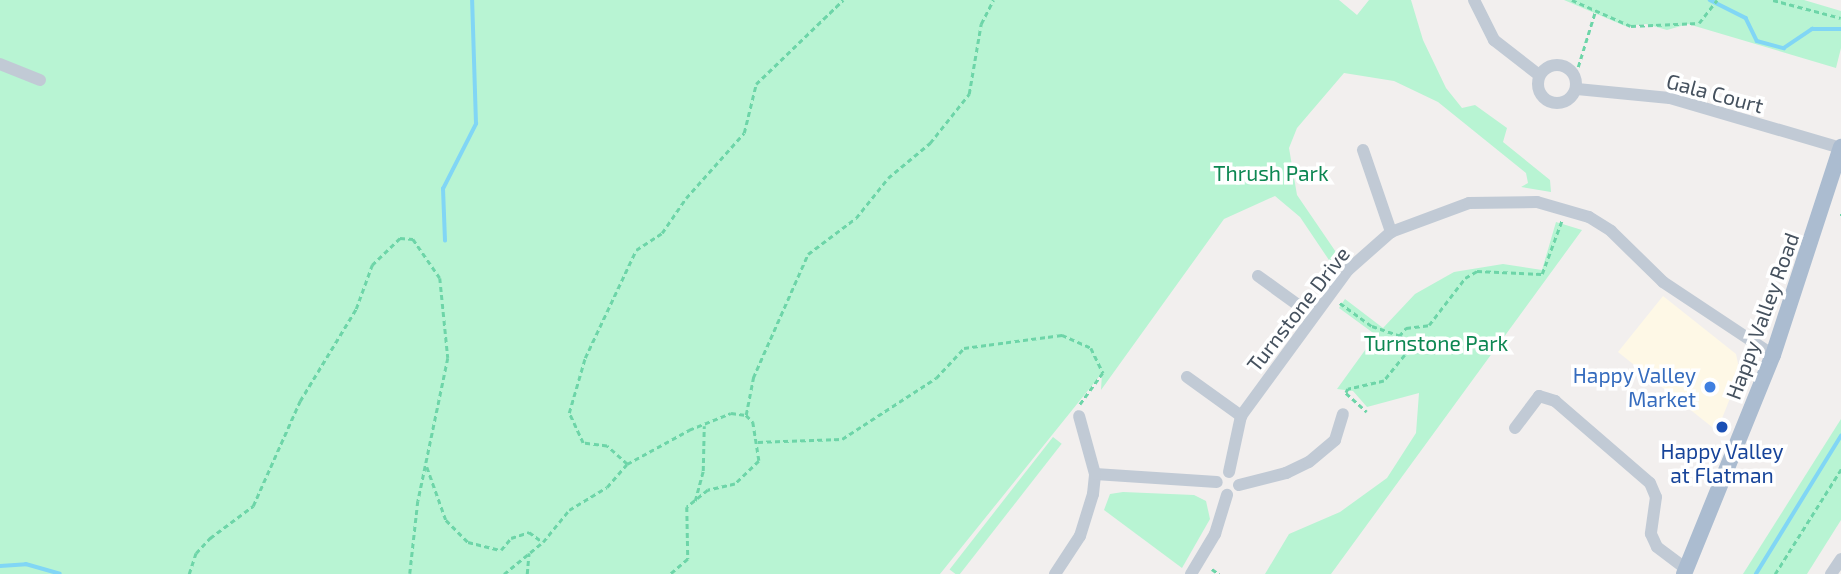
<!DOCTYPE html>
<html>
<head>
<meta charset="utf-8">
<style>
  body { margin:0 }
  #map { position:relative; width:1841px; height:574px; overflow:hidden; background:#f2efee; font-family:"Exo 2",sans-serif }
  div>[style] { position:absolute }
  .commercial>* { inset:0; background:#fef8e6 }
  .green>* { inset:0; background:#b8f4d3; transform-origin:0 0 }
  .stream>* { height:3.5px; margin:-1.75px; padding:0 1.75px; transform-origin:1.75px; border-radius:1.75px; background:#81d6f5 }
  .path>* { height:2.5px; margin-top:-1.25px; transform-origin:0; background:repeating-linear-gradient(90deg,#6dd5a8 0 5px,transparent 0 8.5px) }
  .minor>* { height:12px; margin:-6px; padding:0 6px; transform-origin:6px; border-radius:6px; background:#c1cad5 }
  .minor>.ring { margin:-6px; padding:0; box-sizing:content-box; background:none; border:12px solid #c1cad5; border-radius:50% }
  .major>* { height:16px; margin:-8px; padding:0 8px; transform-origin:8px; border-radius:8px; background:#abbcd0 }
  .dots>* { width:19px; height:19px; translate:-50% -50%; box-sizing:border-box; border:4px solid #fff; border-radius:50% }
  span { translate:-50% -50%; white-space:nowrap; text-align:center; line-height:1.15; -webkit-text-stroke:7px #fff; paint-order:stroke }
  .street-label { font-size:21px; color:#45515e }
  .park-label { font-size:21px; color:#0d8752 }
  .shop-label { font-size:21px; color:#366cbe }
  .right { translate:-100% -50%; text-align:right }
  .transit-label { font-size:21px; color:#164399 }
</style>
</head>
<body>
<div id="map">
  <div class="commercial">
    <i style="clip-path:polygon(1663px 296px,1736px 354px,1740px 373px,1717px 431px,1618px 352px)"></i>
  </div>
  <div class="green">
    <i style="clip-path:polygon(0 0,1339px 0,1357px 15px,1369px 0,1411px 0,1423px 40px,1446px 88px,1462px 108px,1475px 105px,1507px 128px,1503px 142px,1550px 180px,1551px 192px,1521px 187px,1528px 183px,1526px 173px,1438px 102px,1394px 81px,1344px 73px,1297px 128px,1289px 148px,1297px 195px,1340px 258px,1333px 266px,1300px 217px,1275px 196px,1224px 219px,1101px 390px,1102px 373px,940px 574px,0 574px)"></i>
    <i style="clip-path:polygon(1564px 0,1804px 0,1841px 11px,1841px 48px,1836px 68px,1688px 24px,1667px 30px,1646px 24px,1625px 26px)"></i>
    <i style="clip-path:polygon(1556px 222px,1582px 230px,1331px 574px,1265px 574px,1289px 534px,1340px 512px,1387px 478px,1416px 433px,1419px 393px,1367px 407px,1353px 391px,1337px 389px,1376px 335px,1339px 308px,1345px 299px,1383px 328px,1415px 294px,1454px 272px,1503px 264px,1542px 270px)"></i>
    <i style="clip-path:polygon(1841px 419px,1841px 520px,1807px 574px,1743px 574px)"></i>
    <i style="left:1053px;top:437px;width:11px;height:168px;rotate:38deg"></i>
    <i style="clip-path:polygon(1123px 492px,1194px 495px,1206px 501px,1210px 519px,1182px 568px,1104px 510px,1110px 494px)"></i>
  </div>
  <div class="stream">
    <i style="left:1710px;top:0;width:40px;rotate:26.6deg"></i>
    <i style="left:1746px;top:18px;width:25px;rotate:64deg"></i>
    <i style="left:1757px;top:41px;width:28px;rotate:15deg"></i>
    <i style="left:1784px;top:48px;width:34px;rotate:-34deg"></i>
    <i style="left:1812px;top:29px;width:29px"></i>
    <i style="left:445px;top:241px;width:52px;rotate:-92.2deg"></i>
    <i style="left:443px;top:189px;width:73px;rotate:-63.1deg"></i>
    <i style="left:476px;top:124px;width:124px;rotate:-91.8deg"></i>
    <i style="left:0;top:566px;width:26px;rotate:-4deg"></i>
    <i style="left:26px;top:564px;width:35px;rotate:16deg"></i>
    <i style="left:1756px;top:574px;width:162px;rotate:-58.4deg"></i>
  </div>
  <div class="path">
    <i style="left:1572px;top:0;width:64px;rotate:23.8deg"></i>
    <i style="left:1631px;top:26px;width:68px;rotate:-2.5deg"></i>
    <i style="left:1699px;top:23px;width:29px;rotate:-52deg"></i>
    <i style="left:1773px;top:0;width:70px;rotate:14.8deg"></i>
    <i style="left:1578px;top:67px;width:58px;rotate:-72.8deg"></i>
    <i style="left:1840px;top:215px;width:1px"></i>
    <i style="left:1340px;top:303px;width:39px;rotate:36deg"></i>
    <i style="left:1372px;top:326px;width:31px;rotate:19deg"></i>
    <i style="left:1401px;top:336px;width:9px;rotate:58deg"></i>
    <i style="left:1406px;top:344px;width:11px;rotate:95deg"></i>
    <i style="left:1405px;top:355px;width:33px;rotate:129deg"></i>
    <i style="left:1384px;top:381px;width:37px;rotate:167deg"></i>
    <i style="left:1348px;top:389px;width:4px;rotate:117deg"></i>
    <i style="left:1346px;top:393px;width:28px;rotate:42deg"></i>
    <i style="left:1399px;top:336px;width:11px;rotate:-49deg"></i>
    <i style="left:1406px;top:328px;width:23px;rotate:-7deg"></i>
    <i style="left:1429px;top:325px;width:59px;rotate:-52.5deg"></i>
    <i style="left:1465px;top:278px;width:14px;rotate:-30deg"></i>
    <i style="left:1477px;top:271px;width:65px;rotate:2.6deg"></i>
    <i style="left:1542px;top:274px;width:58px;rotate:-69.7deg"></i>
    <i style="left:746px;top:415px;width:38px;rotate:-79deg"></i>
    <i style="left:753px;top:378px;width:136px;rotate:-66.1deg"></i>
    <i style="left:808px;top:254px;width:60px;rotate:-36.9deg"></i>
    <i style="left:856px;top:218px;width:51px;rotate:-51.3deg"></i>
    <i style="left:888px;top:178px;width:55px;rotate:-39.8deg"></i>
    <i style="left:930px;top:143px;width:63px;rotate:-51.5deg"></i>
    <i style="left:969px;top:94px;width:71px;rotate:-80.3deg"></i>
    <i style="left:981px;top:24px;width:27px;rotate:-63deg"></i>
    <i style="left:758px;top:442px;width:84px;rotate:-2deg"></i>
    <i style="left:842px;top:439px;width:112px;rotate:-33deg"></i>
    <i style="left:936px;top:378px;width:41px;rotate:-47deg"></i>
    <i style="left:964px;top:348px;width:99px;rotate:-7.6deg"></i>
    <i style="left:1062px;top:335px;width:32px;rotate:24deg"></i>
    <i style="left:1091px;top:348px;width:28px;rotate:64deg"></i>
    <i style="left:1103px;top:373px;width:39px;rotate:126deg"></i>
    <i style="left:627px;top:464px;width:27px;rotate:-138deg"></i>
    <i style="left:607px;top:446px;width:24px;rotate:-173deg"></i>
    <i style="left:583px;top:443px;width:33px;rotate:-115deg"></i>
    <i style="left:569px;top:413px;width:57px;rotate:-73.8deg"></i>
    <i style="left:585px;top:358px;width:119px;rotate:-64.7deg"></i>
    <i style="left:636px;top:250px;width:31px;rotate:-33deg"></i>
    <i style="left:662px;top:233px;width:42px;rotate:-55.6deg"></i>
    <i style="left:686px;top:198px;width:87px;rotate:-48.3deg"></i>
    <i style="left:744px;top:133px;width:50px;rotate:-76.2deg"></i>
    <i style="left:756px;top:84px;width:121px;rotate:-44deg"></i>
    <i style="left:427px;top:467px;width:56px;rotate:70.3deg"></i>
    <i style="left:446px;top:520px;width:31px;rotate:45deg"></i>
    <i style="left:468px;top:542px;width:34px;rotate:14deg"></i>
    <i style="left:501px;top:550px;width:16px;rotate:-50deg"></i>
    <i style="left:511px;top:538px;width:19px;rotate:-18deg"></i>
    <i style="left:529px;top:532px;width:17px;rotate:36deg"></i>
    <i style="left:695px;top:501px;width:31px;rotate:-75deg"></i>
    <i style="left:703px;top:471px;width:45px;rotate:-88.7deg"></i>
    <i style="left:1212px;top:569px;width:9px;rotate:36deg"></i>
    <i style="left:189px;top:574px;width:22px;rotate:-72deg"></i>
    <i style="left:196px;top:553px;width:21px;rotate:-47deg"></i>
    <i style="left:210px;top:538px;width:54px;rotate:-36.7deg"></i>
    <i style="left:253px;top:506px;width:115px;rotate:-65.9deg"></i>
    <i style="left:300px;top:401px;width:108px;rotate:-58.7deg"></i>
    <i style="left:356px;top:309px;width:47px;rotate:-70deg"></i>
    <i style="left:372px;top:265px;width:39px;rotate:-44deg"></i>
    <i style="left:400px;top:238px;width:13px;rotate:4deg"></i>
    <i style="left:413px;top:239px;width:47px;rotate:55.3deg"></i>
    <i style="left:440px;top:278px;width:80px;rotate:84.3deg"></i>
    <i style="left:448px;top:358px;width:146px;rotate:101.8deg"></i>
    <i style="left:418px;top:501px;width:73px;rotate:96.3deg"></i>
    <i style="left:504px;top:574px;width:50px;rotate:-39.4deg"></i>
    <i style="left:543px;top:542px;width:41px;rotate:-50.9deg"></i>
    <i style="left:569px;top:510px;width:44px;rotate:-31.2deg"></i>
    <i style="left:607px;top:487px;width:30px;rotate:-49deg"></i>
    <i style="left:627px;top:464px;width:71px;rotate:-28.7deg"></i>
    <i style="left:689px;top:430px;width:45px;rotate:-22deg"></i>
    <i style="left:731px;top:413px;width:15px;rotate:8deg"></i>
    <i style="left:746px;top:415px;width:10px;rotate:45deg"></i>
    <i style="left:753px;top:422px;width:39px;rotate:81deg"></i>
    <i style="left:759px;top:461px;width:33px;rotate:136deg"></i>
    <i style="left:735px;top:484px;width:28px;rotate:167deg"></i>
    <i style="left:708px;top:490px;width:27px;rotate:141deg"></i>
    <i style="left:687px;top:507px;width:52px;rotate:88.9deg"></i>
    <i style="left:688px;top:559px;width:23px;rotate:139deg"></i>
    <i style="left:527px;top:574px;width:21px;rotate:-85deg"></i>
    <i style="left:1775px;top:574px;width:124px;rotate:-57.8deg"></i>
  </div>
  <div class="minor">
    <i style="left:1474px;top:0;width:45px;rotate:63.4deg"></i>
    <i style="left:1494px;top:40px;width:57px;rotate:37.9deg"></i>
    <i style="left:0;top:64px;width:43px;rotate:21.8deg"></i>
    <i class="ring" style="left:1538px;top:65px;width:26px;height:26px"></i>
    <i style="left:1577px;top:89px;width:93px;rotate:5.5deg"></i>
    <i style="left:1670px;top:98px;width:178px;rotate:16.3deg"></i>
    <i style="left:1363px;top:150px;width:87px;rotate:71.1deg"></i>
    <i style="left:1258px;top:276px;width:68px;rotate:36deg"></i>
    <i style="left:1187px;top:377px;width:67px;rotate:35.8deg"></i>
    <i style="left:1515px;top:428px;width:40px;rotate:-53deg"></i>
    <i style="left:1539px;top:396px;width:17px;rotate:17deg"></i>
    <i style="left:1555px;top:401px;width:125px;rotate:40.8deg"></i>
    <i style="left:1650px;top:483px;width:15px;rotate:67deg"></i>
    <i style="left:1656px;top:497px;width:37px;rotate:98deg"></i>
    <i style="left:1651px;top:534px;width:14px;rotate:65deg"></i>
    <i style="left:1657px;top:547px;width:36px;rotate:37deg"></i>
    <i style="left:1229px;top:472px;width:57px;rotate:-77.9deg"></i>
    <i style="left:1241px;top:416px;width:181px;rotate:-53.8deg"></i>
    <i style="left:1348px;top:270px;width:57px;rotate:-41.5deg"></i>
    <i style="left:1391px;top:232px;width:83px;rotate:-20.4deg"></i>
    <i style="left:1469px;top:203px;width:68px;rotate:-0.8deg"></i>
    <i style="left:1537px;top:202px;width:54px;rotate:16.1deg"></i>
    <i style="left:1589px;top:217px;width:26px;rotate:32deg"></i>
    <i style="left:1611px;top:231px;width:73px;rotate:44.4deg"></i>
    <i style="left:1663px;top:282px;width:132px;rotate:33.6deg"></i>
    <i style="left:1095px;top:474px;width:122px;rotate:3.8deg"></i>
    <i style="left:1239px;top:485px;width:49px;rotate:-14.3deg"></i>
    <i style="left:1286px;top:473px;width:25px;rotate:-26deg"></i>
    <i style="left:1309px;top:462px;width:34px;rotate:-40deg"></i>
    <i style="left:1335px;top:440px;width:27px;rotate:-73deg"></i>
    <i style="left:1055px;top:574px;width:45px;rotate:-56.7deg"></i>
    <i style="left:1080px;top:536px;width:44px;rotate:-72.8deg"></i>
    <i style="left:1093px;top:494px;width:20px;rotate:-84deg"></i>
    <i style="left:1095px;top:474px;width:60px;rotate:-105.4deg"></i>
    <i style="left:1191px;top:574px;width:47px;rotate:-59deg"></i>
    <i style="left:1215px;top:534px;width:41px;rotate:-72.9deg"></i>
    <i style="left:1831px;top:574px;width:18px;rotate:-56deg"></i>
  </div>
  <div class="major">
    <i style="left:1684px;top:574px;width:236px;rotate:-67.9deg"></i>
    <i style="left:1773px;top:355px;width:219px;rotate:-71.9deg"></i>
  </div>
  <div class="dots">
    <i style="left:1710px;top:387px;background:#3f7fe0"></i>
    <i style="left:1722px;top:427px;background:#1a4fb4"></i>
  </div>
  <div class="street-label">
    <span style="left:1715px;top:93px;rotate:15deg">Gala Court</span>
    <span style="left:1298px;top:309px;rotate:-52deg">Turnstone Drive</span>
    <span style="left:1762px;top:316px;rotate:-70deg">Happy Valley Road</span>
  </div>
  <div class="park-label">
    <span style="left:1271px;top:173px">Thrush Park</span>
    <span style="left:1436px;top:343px">Turnstone Park</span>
  </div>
  <div class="shop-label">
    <span class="right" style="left:1696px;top:387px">Happy Valley<br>Market</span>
  </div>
  <div class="transit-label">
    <span style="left:1722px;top:463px">Happy Valley<br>at Flatman</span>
  </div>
</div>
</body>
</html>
